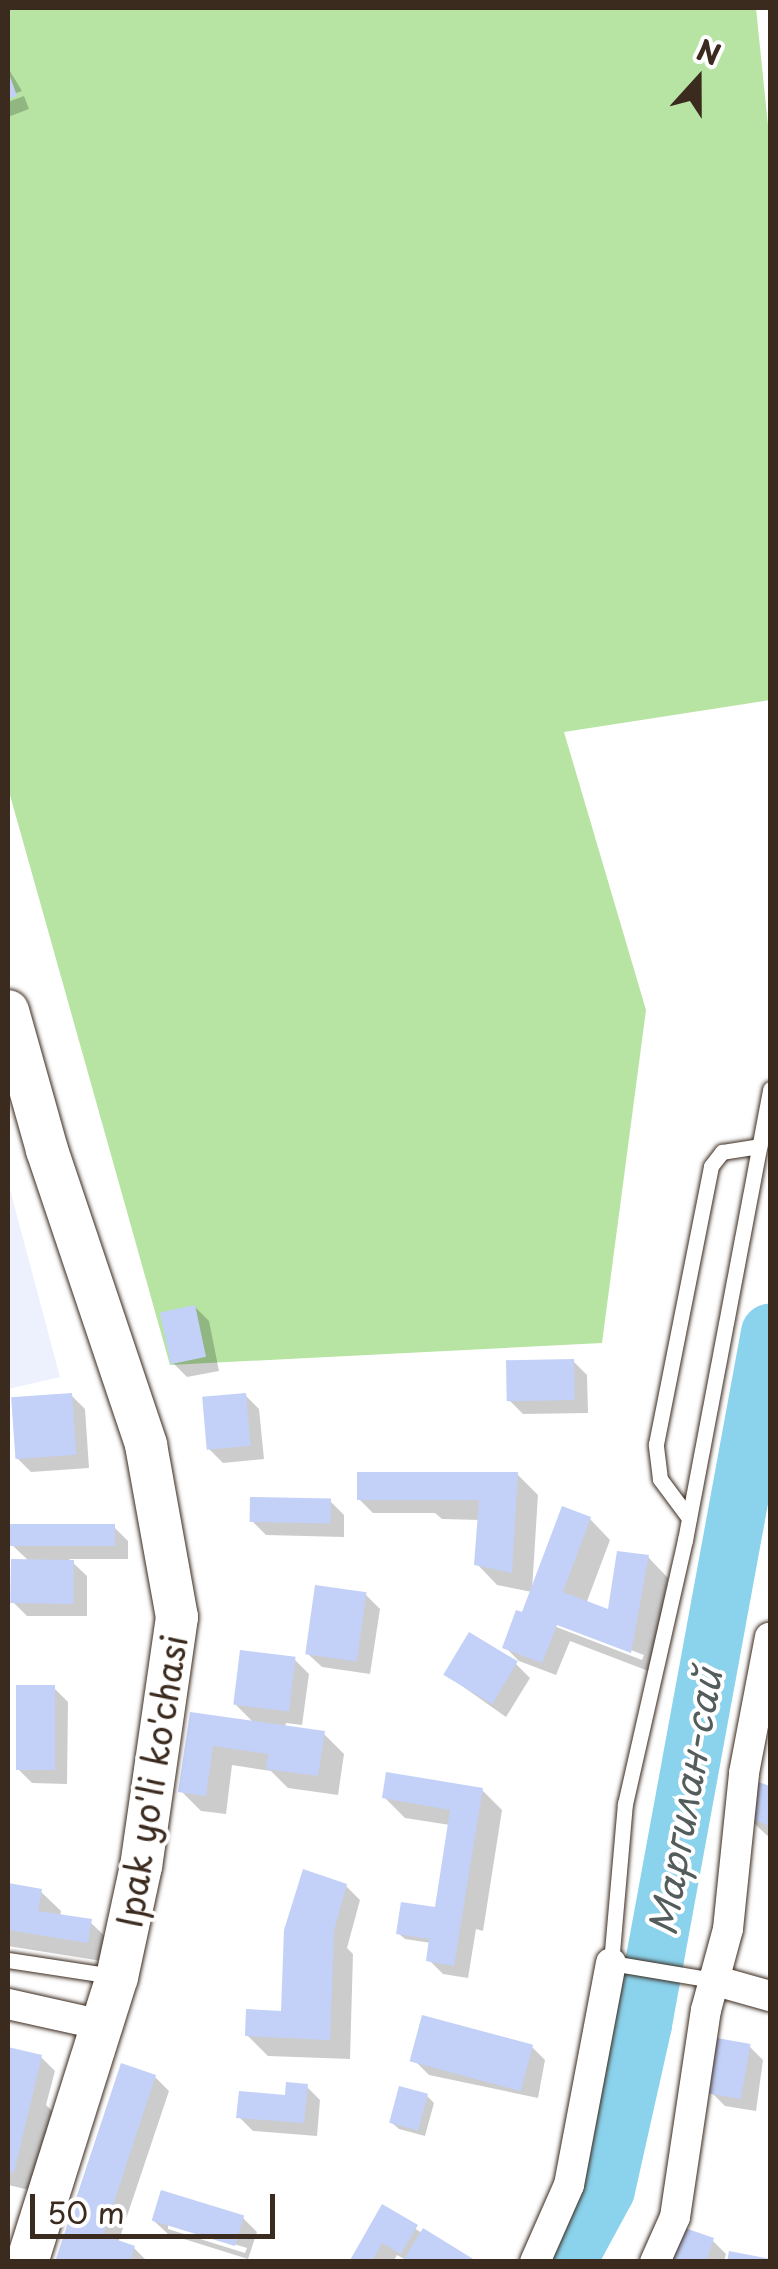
<!DOCTYPE html>
<html>
<head>
<meta charset="utf-8">
<style>
  body { margin:0 }
  #map { position:relative; width:778px; height:2269px; overflow:hidden; background:#fff; font-family:"Playpen Sans",sans-serif }
  div>[style] { position:absolute }
  .built>* { inset:0; background:#edf1fd }
  .green>* { inset:0; background:#b7e4a2 }
  .shadow>* { inset:0; background:#0003 }
  .river>* { height:58px; margin:-29px; padding:0 29px; transform-origin:29px; border-radius:29px; background:#8bd3ec }
  .building>* { inset:0; background:#c3d1f8; transform-origin:0 0 }
  .roads { filter:drop-shadow(0 0 2px #3b2a1e) drop-shadow(0 0 2px #3b2a1e) }
  .lane>* { height:15px; margin:-7.5px; padding:0 7.5px; transform-origin:7.5px; border-radius:7.5px; background:#fff }
  .street>* { height:30px; margin:-15px; padding:0 15px; transform-origin:15px; border-radius:15px; background:#fff }
  .secondary>* { height:42px; margin:-21px; padding:0 21px; transform-origin:21px; border-radius:21px; background:#fff }
  span { translate:-50% -50%; white-space:nowrap; text-align:center; line-height:1.15; -webkit-text-stroke:8px #fff; paint-order:stroke }
  .street-label { font-size:35px; color:#3b2a1e }
  .water-label { font-size:38px; color:#535d5c; font-style:italic }
  .frame { position:absolute; inset:0; border:10px solid #3b2a1e; pointer-events:none }
  .north { position:absolute; left:648px; top:30px; width:100px; height:100px; -webkit-text-stroke:8px #fff; paint-order:stroke; rotate:21deg; font-size:28px; font-weight:700; line-height:40px; text-align:center; color:#3b2a1e }
  .north::after { content:''; display:block; margin:auto; width:35px; height:45px; background:#3b2a1e; clip-path:polygon(50% 0,100% 100%,50% 72%,0 100%) }
  .scale { position:absolute; left:30px; top:2194px; width:245px; height:45px; box-sizing:border-box; border:5px solid #3b2a1e; border-top:0; padding-left:12px; font-size:30px; line-height:35px; white-space:nowrap; color:#3b2a1e; -webkit-text-stroke:8px #fff; paint-order:stroke }
</style>
</head>
<body>
<div id="map">
  <div class="built">
    <i style="clip-path:polygon(8px 1182px,60px 1377px,8px 1389px)"></i>
  </div>
  <div class="green">
    <i style="clip-path:polygon(8px 8px,756px 8px,770px 145px,770px 700px,564px 732px,646px 1010px,602px 1343px,170px 1365px,8px 788px)"></i>
  </div>
  <div class="shadow">
    <i style="clip-path:polygon(8px 68px,22px 91px,8px 96px)"></i>
    <i style="clip-path:polygon(24px 96px,29px 109px,8px 117px,8px 102px)"></i>
    <i style="clip-path:polygon(195px 1307px,209px 1321px,219px 1371px,187px 1377px,173px 1363px)"></i>
    <i style="clip-path:polygon(573px 1361px,587px 1375px,588px 1413px,523px 1414px,509px 1400px)"></i>
    <i style="clip-path:polygon(71px 1395px,85px 1409px,89px 1468px,31px 1472px,17px 1458px)"></i>
    <i style="clip-path:polygon(245px 1395px,259px 1409px,264px 1459px,223px 1463px,209px 1449px)"></i>
    <i style="clip-path:polygon(evenodd,517px 1474px,538px 1495px,532px 1590px,590px 1519px,610px 1540px,586px 1604px,610px 1613px,648px 1557px,668px 1578px,651px 1672px,570px 1641px,556px 1675px,519px 1661px,505px 1647px,532px 1592px,497px 1585px,477px 1564px,480px 1520px,442px 1519px,435px 1513px,373px 1513px,359px 1499px,517px 1474px,546px 1618px,644px 1655px,642px 1660px,546px 1623px,546px 1618px)"></i>
    <i style="clip-path:polygon(330px 1501px,344px 1515px,344px 1537px,266px 1535px,252px 1521px)"></i>
    <i style="clip-path:polygon(114px 1527px,128px 1541px,128px 1559px,69px 1559px,87px 1576px,87px 1616px,27px 1616px,13px 1602px,30px 1562px,12px 1545px)"></i>
    <i style="clip-path:polygon(366px 1595px,380px 1609px,370px 1674px,322px 1667px,308px 1654px)"></i>
    <i style="clip-path:polygon(295px 1660px,309px 1674px,302px 1725px,286px 1723px,285px 1728px,323px 1733px,344px 1754px,338px 1795px,288px 1788px,271px 1771px,232px 1765px,226px 1814px,201px 1811px,181px 1791px,192px 1715px,255px 1724px,235px 1704px)"></i>
    <i style="clip-path:polygon(516px 1664px,530px 1678px,506px 1717px,445px 1674px)"></i>
    <i style="clip-path:polygon(54px 1688px,68px 1702px,67px 1784px,32px 1783px,18px 1769px)"></i>
    <i style="clip-path:polygon(756px 1784px,770px 1789px,770px 1838px,746px 1816px)"></i>
    <i style="clip-path:polygon(482px 1790px,502px 1810px,483px 1931px,476px 1929px,468px 1978px,443px 1974px,429px 1960px,431px 1943px,405px 1939px,398px 1933px,437px 1910px,450px 1825px,405px 1818px,385px 1798px)"></i>
    <i style="clip-path:polygon(8px 1885px,40px 1891px,61px 1911px,60px 1917px,90px 1922px,111px 1942px,108px 1962px,8px 1946px)"></i>
    <i style="clip-path:polygon(346px 1886px,360px 1900px,347px 1948px,353px 1954px,350px 2059px,268px 2056px,247px 2035px,284px 2013px)"></i>
    <i style="clip-path:polygon(531px 2046px,545px 2060px,538px 2098px,429px 2075px,415px 2061px)"></i>
    <i style="clip-path:polygon(749px 2046px,763px 2060px,756px 2111px,725px 2106px,711px 2092px)"></i>
    <i style="clip-path:polygon(8px 2048px,41px 2057px,55px 2071px,46px 2105px,53px 2112px,34px 2191px,8px 2185px)"></i>
    <i style="clip-path:polygon(155px 2077px,169px 2091px,118px 2243px,134px 2248px,148px 2262px,58px 2262px)"></i>
    <i style="clip-path:polygon(306px 2086px,320px 2100px,317px 2136px,253px 2131px,239px 2117px)"></i>
    <i style="clip-path:polygon(427px 2096px,434px 2103px,425px 2136px,399px 2129px,392px 2123px)"></i>
    <i style="clip-path:polygon(383px 2208px,422px 2233px,406px 2260px,397px 2255px,393px 2262px,352px 2262px)"></i>
    <i style="clip-path:polygon(evenodd,243px 2218px,257px 2232px,248px 2259px,168px 2234px,154px 2221px,243px 2218px,168px 2224px,247px 2248px,245px 2253px,168px 2229px,168px 2224px)"></i>
    <i style="clip-path:polygon(712px 2240px,726px 2254px,724px 2262px,673px 2262px)"></i>
  </div>
  <div class="river">
    <i style="left:567px;top:2262px;width:82px;rotate:-61.6deg"></i>
    <i style="left:606px;top:2190px;width:170px;rotate:-77.4deg"></i>
    <i style="left:643px;top:2024px;width:703px;rotate:-79.59deg"></i>
  </div>
  <div class="building">
    <i style="clip-path:polygon(8px 71px,17px 96px,8px 99px)"></i>
    <i style="left:195px;top:1305px;width:53px;height:36px;rotate:78deg"></i>
    <i style="left:574px;top:1359px;width:41px;height:68px;rotate:89deg"></i>
    <i style="left:72px;top:1393px;width:62px;height:61px;rotate:86deg"></i>
    <i style="left:246px;top:1393px;width:53px;height:44px;rotate:85deg"></i>
    <i style="clip-path:polygon(357px 1472px,518px 1472px,512px 1573px,474px 1565px,479px 1500px,357px 1500px)"></i>
    <i style="left:250px;top:1497px;width:81px;height:25px;rotate:1deg"></i>
    <i style="clip-path:polygon(562px 1506px,591px 1517px,563px 1592px,608px 1609px,617px 1551px,649px 1555px,631px 1653px,557px 1625px,542px 1663px,502px 1648px,516px 1610px,522px 1612px)"></i>
    <i style="left:10px;top:1524px;width:105px;height:22px"></i>
    <i style="left:11px;top:1559px;width:63px;height:44px;rotate:1deg"></i>
    <i style="left:315px;top:1585px;width:52px;height:70px;rotate:8deg"></i>
    <i style="left:469px;top:1632px;width:57px;height:50px;rotate:31deg"></i>
    <i style="left:240px;top:1650px;width:56px;height:55px;rotate:7deg"></i>
    <i style="left:16px;top:1685px;width:39px;height:85px"></i>
    <i style="clip-path:polygon(190px 1712px,325px 1731px,318px 1776px,266px 1769px,268px 1754px,213px 1746px,206px 1796px,178px 1792px)"></i>
    <i style="clip-path:polygon(386px 1772px,483px 1788px,454px 1966px,426px 1961px,429px 1939px,396px 1934px,401px 1902px,435px 1907px,450px 1810px,382px 1798px)"></i>
    <i style="clip-path:polygon(755px 1781px,770px 1786px,770px 1826px,743px 1816px)"></i>
    <i style="clip-path:polygon(303px 1869px,347px 1884px,334px 1931px,330px 2040px,245px 2036px,246px 2009px,281px 2011px,284px 1930px)"></i>
    <i style="clip-path:polygon(8px 1883px,42px 1889px,38px 1911px,92px 1919px,88px 1943px,8px 1930px)"></i>
    <i style="left:422px;top:2015px;width:115px;height:48px;rotate:15deg"></i>
    <i style="left:717px;top:2038px;width:34px;height:56px;rotate:10deg"></i>
    <i style="clip-path:polygon(8px 2047px,42px 2055px,14px 2173px,8px 2171px)"></i>
    <i style="clip-path:polygon(121px 2063px,156px 2075px,103px 2235px,135px 2246px,130px 2262px,55px 2262px)"></i>
    <i style="clip-path:polygon(286px 2082px,308px 2084px,304px 2123px,236px 2118px,239px 2091px,285px 2095px)"></i>
    <i style="left:399px;top:2086px;width:30px;height:38px;rotate:15deg"></i>
    <i style="left:161px;top:2190px;width:87px;height:32px;rotate:17deg"></i>
    <i style="clip-path:polygon(382px 2204px,418px 2225px,401px 2254px,382px 2243px,372px 2262px,349px 2262px)"></i>
    <i style="clip-path:polygon(682px 2227px,714px 2238px,706px 2262px,670px 2262px)"></i>
    <i style="clip-path:polygon(423px 2228px,478px 2262px,402px 2262px)"></i>
    <i style="clip-path:polygon(729px 2251px,770px 2259px,770px 2262px,727px 2262px)"></i>
  </div>
  <div class="roads">
    <div class="lane">
      <i style="left:689px;top:1518px;width:49px;rotate:-126.6deg"></i>
      <i style="left:660px;top:1479px;width:35px;rotate:-97deg"></i>
      <i style="left:656px;top:1444px;width:283px;rotate:-78.8deg"></i>
      <i style="left:711px;top:1166px;width:18px;rotate:-52deg"></i>
      <i style="left:722px;top:1152px;width:38px;rotate:-9deg"></i>
      <i style="left:8px;top:1960px;width:106px;rotate:8.7deg"></i>
      <i style="left:713px;top:1980px;width:103px;rotate:-170.5deg"></i>
      <i style="left:611px;top:1963px;width:160px;rotate:-85deg"></i>
      <i style="left:625px;top:1804px;width:271px;rotate:-77.2deg"></i>
      <i style="left:685px;top:1540px;width:459px;rotate:-79.3deg"></i>
    </div>
    <div class="street">
      <i style="left:713px;top:1980px;width:59px;rotate:15.7deg"></i>
      <i style="left:8px;top:2004px;width:96px;rotate:12.6deg"></i>
      <i style="left:535px;top:2262px;width:84px;rotate:-66.2deg"></i>
      <i style="left:569px;top:2185px;width:226px;rotate:-79.3deg"></i>
      <i style="left:655px;top:2262px;width:49px;rotate:-66deg"></i>
      <i style="left:675px;top:2217px;width:209px;rotate:-81.5deg"></i>
      <i style="left:706px;top:2010px;width:84px;rotate:-74.8deg"></i>
      <i style="left:728px;top:1929px;width:157px;rotate:-84.1deg"></i>
      <i style="left:744px;top:1773px;width:138px;rotate:-79.2deg"></i>
    </div>
    <div class="secondary">
      <i style="left:8px;top:1011px;width:144px;rotate:74.3deg"></i>
      <i style="left:47px;top:1150px;width:311px;rotate:71.4deg"></i>
      <i style="left:146px;top:1445px;width:175px;rotate:79.8deg"></i>
      <i style="left:177px;top:1617px;width:252px;rotate:98.2deg"></i>
      <i style="left:141px;top:1866px;width:114px;rotate:102.2deg"></i>
      <i style="left:117px;top:1977px;width:299px;rotate:107.5deg"></i>
    </div>
  </div>
  <div class="street-label">
    <span style="left:151px;top:1781px;rotate:-81deg">Ipak yo'li ko'chasi</span>
  </div>
  <div class="water-label">
    <span style="left:684px;top:1802px;rotate:-80deg">Маргилан-сай</span>
  </div>
  <div class="frame"></div>
  <div class="north">N</div>
  <div class="scale">50 m</div>
</div>
</body>
</html>
